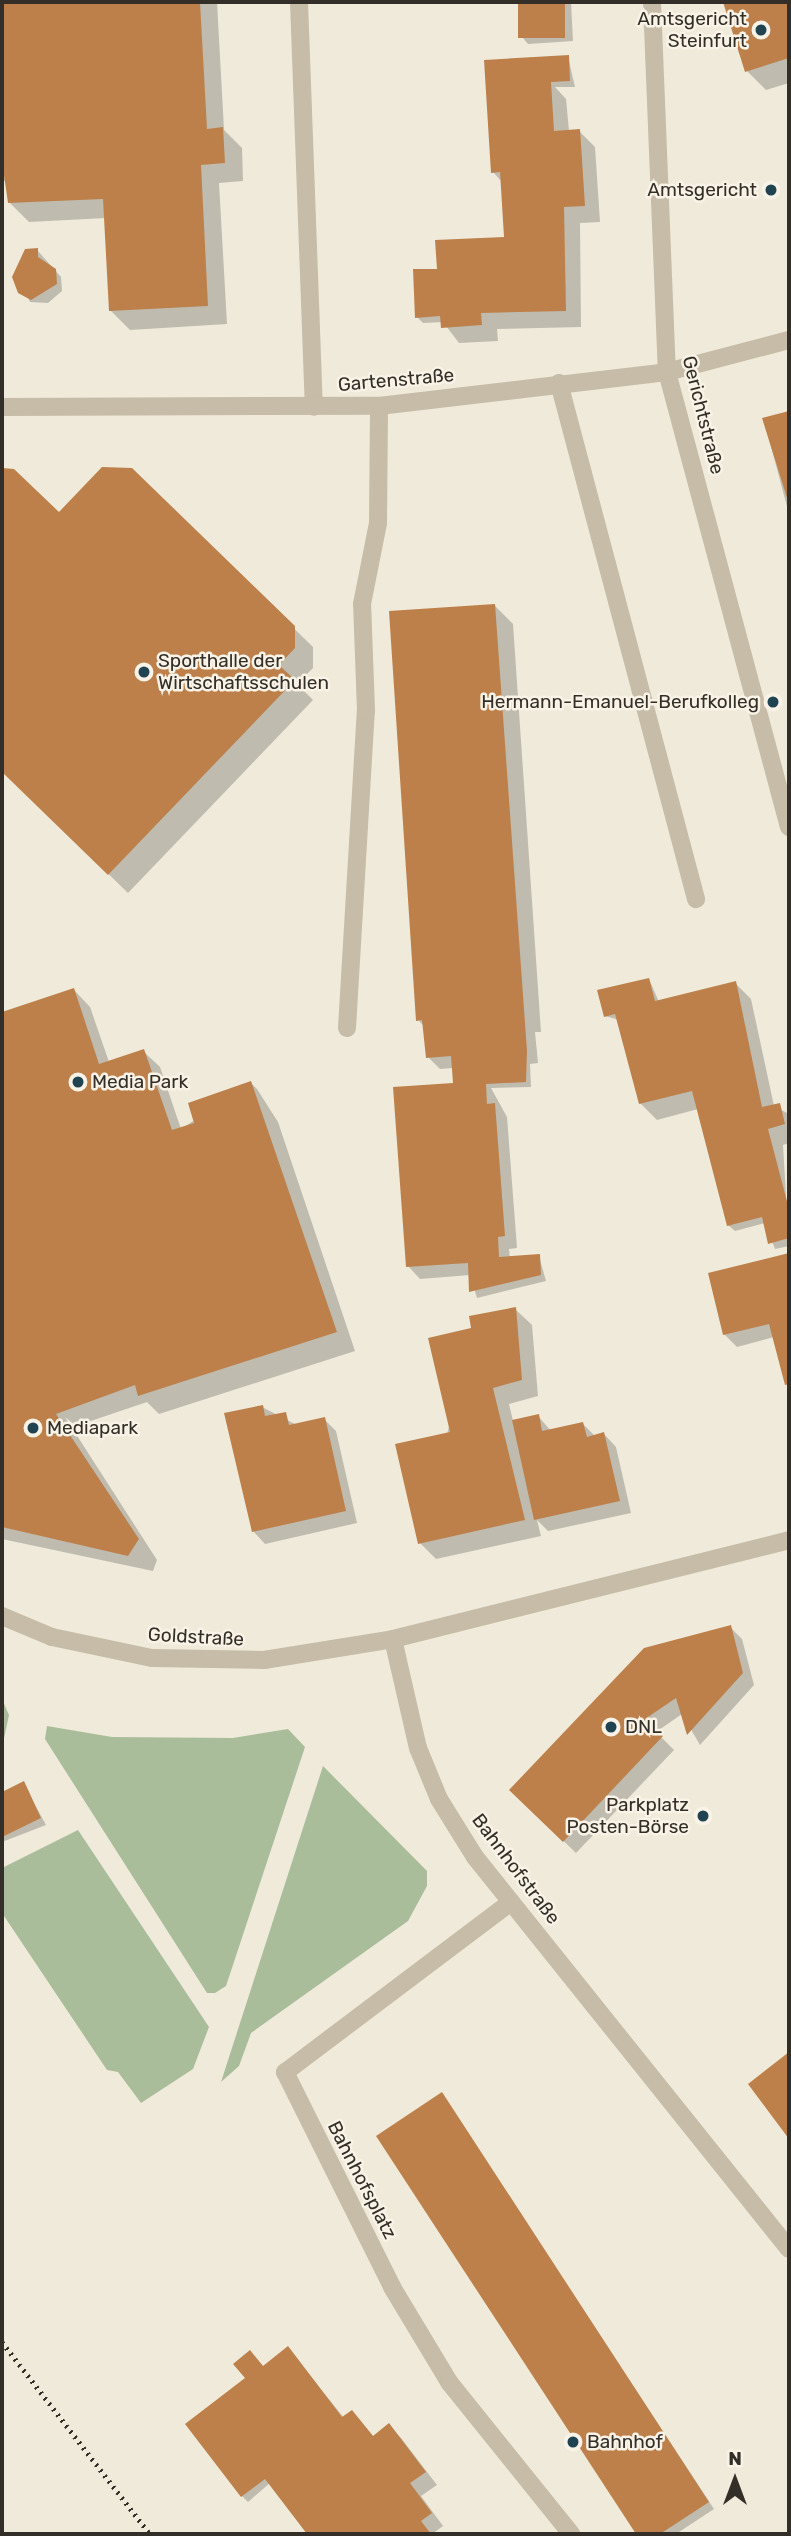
<!DOCTYPE html>
<html>
<head>
<meta charset="utf-8">
<style>
  body { margin:0 }
  #map { position:relative; width:791px; height:2536px; overflow:hidden; background:#efeada; font-family:Rubik,sans-serif }
  div>[style] { position:absolute }
  .green>* { inset:0; background:#aabd9b }
  .shadow>* { inset:0; background:#0003 }
  .building>* { inset:0; background:#bd804a; transform-origin:0 0 }
  .service>* { height:18px; margin:-9px; padding:0 9px; transform-origin:9px; border-radius:9px; background:#c6bca7 }
  .minor>* { height:18px; margin:-9px; padding:0 9px; transform-origin:9px; border-radius:9px; background:#c6bca7 }
  .rail>* { height:5px; margin-top:-2.5px; transform-origin:0; background:repeating-linear-gradient(90deg,#332e27 0 2px,transparent 0 7px) }
  .dots>* { width:19px; height:19px; translate:-50% -50%; box-sizing:border-box; border:4px solid #f8f3e6; border-radius:50% }
  span { translate:-50% -50%; white-space:nowrap; text-align:center; line-height:1.15; -webkit-text-stroke:5px #f8f3e6; paint-order:stroke }
  .poi-label { font-size:19px; color:#332e27 }
  .right { translate:-100% -50%; text-align:right }
  .left { translate:0 -50%; text-align:left }
  .street-label { font-size:19px; color:#332e27 }
  .frame { position:absolute; inset:0; border:4px solid #332e27; pointer-events:none }
  .north { position:absolute; left:700px; top:2445px; width:70px; height:70px; -webkit-text-stroke:5px #f8f3e6; paint-order:stroke; rotate:0deg; font-size:19px; font-weight:700; line-height:28px; text-align:center; color:#332e27 }
  .north::after { content:''; display:block; margin:auto; width:24px; height:32px; background:#332e27; clip-path:polygon(50% 0,100% 100%,50% 72%,0 100%) }
</style>
</head>
<body>
<div id="map">
  <div class="green">
    <i style="clip-path:polygon(2px 1699px,9px 1715px,2px 1748px)"></i>
    <i style="clip-path:polygon(47px 1726px,112px 1737px,233px 1738px,288px 1729px,305px 1747px,226px 1986px,215px 1993px,207px 1993px,45px 1739px)"></i>
    <i style="clip-path:polygon(323px 1766px,427px 1871px,427px 1886px,408px 1921px,251px 2033px,239px 2066px,221px 2082px)"></i>
    <i style="clip-path:polygon(78px 1830px,209px 2027px,193px 2069px,141px 2103px,118px 2072px,107px 2070px,2px 1913px,2px 1868px)"></i>
  </div>
  <div class="shadow">
    <i style="clip-path:polygon(2px 2px,217px 2px,224px 130px,242px 148px,243px 181px,219px 183px,227px 324px,130px 330px,111px 311px,106px 218px,29px 222px,10px 203px,9px 181px,2px 181px)"></i>
    <i style="clip-path:polygon(520px 2px,571px 2px,573px 41px,528px 44px,522px 37px)"></i>
    <i style="clip-path:polygon(725px 2px,789px 2px,789px 83px,766px 90px,747px 71px)"></i>
    <i style="clip-path:polygon(568px 57px,575px 87px,555px 87px,566px 99px,569px 131px,579px 131px,595px 147px,600px 222px,580px 223px,581px 327px,497px 329px,498px 341px,459px 343px,443px 322px,423px 323px,417px 317px,436px 271px,506px 238px,502px 182px,493px 172px,486px 62px)"></i>
    <i style="clip-path:polygon(37px 250px,61px 277px,62px 291px,48px 303px,30px 302px,15px 271px,26px 251px)"></i>
    <i style="clip-path:polygon(789px 413px,789px 514px,764px 420px)"></i>
    <i style="clip-path:polygon(2px 470px,13px 470px,59px 514px,131px 470px,313px 647px,313px 668px,297px 684px,313px 700px,128px 893px,2px 770px)"></i>
    <i style="clip-path:polygon(494px 605px,513px 624px,541px 1032px,535px 1032px,538px 1063px,530px 1064px,531px 1087px,491px 1088px,507px 1117px,517px 1248px,509px 1249px,510px 1260px,539px 1256px,546px 1281px,477px 1298px,470px 1275px,420px 1279px,408px 1266px,455px 1084px,453px 1068px,440px 1069px,428px 1057px,425px 1027px,418px 1020px)"></i>
    <i style="clip-path:polygon(649px 979px,659px 1002px,735px 983px,751px 999px,774px 1106px,789px 1114px,789px 1143px,783px 1145px,789px 1246px,775px 1249px,765px 1223px,735px 1231px,728px 1225px,698px 1109px,657px 1120px,640px 1103px,619px 1020px,605px 1016px)"></i>
    <i style="clip-path:polygon(74px 990px,90px 1007px,109px 1062px,143px 1051px,160px 1067px,181px 1129px,251px 1083px,257px 1089px,278px 1122px,355px 1351px,159px 1414px,147px 1402px,76px 1426px,65px 1417px,157px 1560px,153px 1571px,2px 1539px,2px 1014px)"></i>
    <i style="clip-path:polygon(789px 1255px,789px 1387px,774px 1337px,737px 1347px,724px 1334px,710px 1275px)"></i>
    <i style="clip-path:polygon(515px 1309px,532px 1325px,538px 1396px,509px 1404px,513px 1421px,538px 1416px,551px 1431px,583px 1424px,596px 1437px,604px 1434px,616px 1447px,631px 1513px,548px 1531px,537px 1520px,541px 1536px,436px 1559px,420px 1543px,473px 1330px)"></i>
    <i style="clip-path:polygon(262px 1407px,297px 1425px,324px 1419px,336px 1431px,357px 1523px,265px 1544px,253px 1531px)"></i>
    <i style="clip-path:polygon(730px 1627px,742px 1639px,754px 1685px,700px 1745px,682px 1714px,656px 1732px,674px 1750px,576px 1853px,511px 1790px)"></i>
    <i style="clip-path:polygon(23px 1783px,46px 1825px,2px 1842px,2px 1794px)"></i>
    <i style="clip-path:polygon(442px 2095px,714px 2509px,676px 2534px,638px 2534px,378px 2136px)"></i>
    <i style="clip-path:polygon(288px 2348px,344px 2418px,352px 2412px,374px 2437px,389px 2426px,401px 2438px,437px 2485px,421px 2496px,443px 2526px,432px 2534px,309px 2534px,270px 2483px,248px 2502px,242px 2496px,250px 2352px,264px 2367px)"></i>
  </div>
  <div class="building">
    <i style="clip-path:polygon(2px 2px,200px 2px,207px 129px,223px 127px,225px 163px,201px 165px,208px 306px,109px 311px,103px 199px,8px 203px,2px 161px)"></i>
    <i style="left:518px;top:2px;width:47px;height:36px"></i>
    <i style="clip-path:polygon(723px 2px,789px 2px,789px 58px,745px 72px)"></i>
    <i style="clip-path:polygon(569px 55px,570px 81px,551px 82px,554px 131px,580px 129px,585px 206px,564px 207px,566px 311px,481px 313px,482px 325px,441px 328px,440px 316px,415px 318px,413px 269px,437px 269px,435px 240px,504px 237px,500px 172px,491px 173px,484px 60px)"></i>
    <i style="clip-path:polygon(38px 248px,38px 257px,56px 269px,57px 284px,31px 300px,18px 293px,12px 277px,25px 249px)"></i>
    <i style="clip-path:polygon(789px 411px,789px 501px,788px 501px,762px 418px)"></i>
    <i style="clip-path:polygon(102px 467px,132px 468px,295px 626px,295px 648px,279px 665px,295px 680px,108px 875px,2px 772px,2px 468px,14px 469px,59px 512px)"></i>
    <i style="clip-path:polygon(495px 604px,527px 1051px,526px 1082px,486px 1084px,487px 1104px,495px 1103px,505px 1236px,498px 1237px,499px 1257px,540px 1254px,541px 1275px,469px 1292px,468px 1263px,406px 1267px,393px 1087px,453px 1083px,451px 1056px,426px 1058px,422px 1020px,416px 1021px,389px 611px)"></i>
    <i style="clip-path:polygon(649px 978px,655px 1001px,736px 981px,762px 1107px,780px 1103px,785px 1124px,768px 1129px,789px 1209px,789px 1238px,768px 1244px,762px 1217px,727px 1226px,692px 1091px,639px 1104px,615px 1014px,604px 1017px,597px 990px)"></i>
    <i style="clip-path:polygon(74px 988px,99px 1064px,144px 1049px,172px 1130px,194px 1123px,188px 1103px,251px 1081px,337px 1332px,138px 1396px,135px 1385px,56px 1414px,139px 1539px,128px 1556px,2px 1527px,2px 1012px)"></i>
    <i style="clip-path:polygon(789px 1253px,789px 1384px,785px 1385px,769px 1324px,723px 1335px,708px 1273px)"></i>
    <i style="clip-path:polygon(516px 1307px,522px 1380px,493px 1388px,525px 1520px,418px 1544px,395px 1444px,450px 1432px,428px 1338px,471px 1328px,469px 1316px)"></i>
    <i style="clip-path:polygon(263px 1405px,265px 1416px,286px 1412px,289px 1425px,325px 1417px,346px 1511px,252px 1532px,224px 1413px)"></i>
    <i style="clip-path:polygon(539px 1414px,542px 1431px,583px 1422px,587px 1437px,604px 1432px,620px 1501px,534px 1520px,512px 1420px)"></i>
    <i style="clip-path:polygon(731px 1625px,743px 1673px,687px 1735px,676px 1698px,645px 1719px,663px 1736px,563px 1842px,509px 1790px,644px 1648px)"></i>
    <i style="clip-path:polygon(24px 1781px,41px 1818px,2px 1837px,2px 1792px)"></i>
    <i style="clip-path:polygon(789px 2052px,789px 2139px,748px 2084px)"></i>
    <i style="clip-path:polygon(442px 2092px,709px 2502px,660px 2534px,636px 2534px,376px 2136px)"></i>
    <i style="clip-path:polygon(288px 2346px,342px 2417px,352px 2410px,373px 2436px,389px 2423px,426px 2472px,410px 2483px,432px 2513px,421px 2521px,431px 2534px,307px 2534px,265px 2479px,241px 2497px,185px 2424px,245px 2378px,233px 2364px,250px 2350px,263px 2366px)"></i>
  </div>
  <div class="service">
    <i style="left:299px;top:2px;width:405px;rotate:87.9deg"></i>
    <i style="left:559px;top:383px;width:534px;rotate:75.13deg"></i>
    <i style="left:347px;top:1028px;width:318px;rotate:-86.6deg"></i>
    <i style="left:366px;top:711px;width:107px;rotate:-92.1deg"></i>
    <i style="left:362px;top:604px;width:83px;rotate:-78.8deg"></i>
    <i style="left:378px;top:523px;width:117px;rotate:-89.5deg"></i>
    <i style="left:511px;top:1902px;width:283px;rotate:143deg"></i>
    <i style="left:285px;top:2072px;width:240px;rotate:63.5deg"></i>
    <i style="left:392px;top:2287px;width:111px;rotate:59deg"></i>
    <i style="left:449px;top:2382px;width:195px;rotate:51.2deg"></i>
  </div>
  <div class="minor">
    <i style="left:652px;top:2px;width:370px;rotate:87.7deg"></i>
    <i style="left:667px;top:372px;width:471px;rotate:75deg"></i>
    <i style="left:2px;top:407px;width:377px;rotate:-0.2deg"></i>
    <i style="left:379px;top:406px;width:290px;rotate:-6.7deg"></i>
    <i style="left:667px;top:372px;width:126px;rotate:-14.7deg"></i>
    <i style="left:2px;top:1616px;width:54px;rotate:22.8deg"></i>
    <i style="left:52px;top:1637px;width:102px;rotate:11.9deg"></i>
    <i style="left:152px;top:1658px;width:112px;rotate:1deg"></i>
    <i style="left:264px;top:1660px;width:131px;rotate:-9.2deg"></i>
    <i style="left:393px;top:1639px;width:408px;rotate:-14deg"></i>
    <i style="left:393px;top:1639px;width:112px;rotate:77.1deg"></i>
    <i style="left:418px;top:1748px;width:55px;rotate:67.6deg"></i>
    <i style="left:439px;top:1799px;width:68px;rotate:58.2deg"></i>
    <i style="left:475px;top:1857px;width:502px;rotate:51.3deg"></i>
  </div>
  <div class="rail">
    <i style="left:2px;top:2342px;width:242px;rotate:52.4deg"></i>
  </div>
  <div class="dots">
    <i style="left:761px;top:30px;background:#204352"></i>
    <i style="left:771px;top:190px;background:#204352"></i>
    <i style="left:144px;top:672px;background:#204352"></i>
    <i style="left:773px;top:702px;background:#204352"></i>
    <i style="left:78px;top:1082px;background:#204352"></i>
    <i style="left:33px;top:1428px;background:#204352"></i>
    <i style="left:611px;top:1727px;background:#204352"></i>
    <i style="left:703px;top:1816px;background:#204352"></i>
    <i style="left:573px;top:2442px;background:#204352"></i>
  </div>
  <div class="poi-label">
    <span class="right" style="left:747px;top:30px">Amtsgericht<br>Steinfurt</span>
    <span class="right" style="left:757px;top:190px">Amtsgericht</span>
    <span class="left" style="left:158px;top:672px">Sporthalle der<br>Wirtschaftsschulen</span>
    <span class="right" style="left:759px;top:702px">Hermann-Emanuel-Berufkolleg</span>
    <span class="left" style="left:92px;top:1082px">Media Park</span>
    <span class="left" style="left:47px;top:1428px">Mediapark</span>
    <span class="left" style="left:625px;top:1727px">DNL</span>
    <span class="right" style="left:689px;top:1816px">Parkplatz<br>Posten-Börse</span>
    <span class="left" style="left:587px;top:2442px">Bahnhof</span>
  </div>
  <div class="street-label">
    <span style="left:396px;top:380px;rotate:-5deg">Gartenstraße</span>
    <span style="left:703px;top:415px;rotate:76deg">Gerichtstraße</span>
    <span style="left:196px;top:1637px;rotate:3deg">Goldstraße</span>
    <span style="left:516px;top:1869px;rotate:53deg">Bahnhofstraße</span>
    <span style="left:362px;top:2180px;rotate:63deg">Bahnhofsplatz</span>
  </div>
  <div class="frame"></div>
  <div class="north">N</div>
</div>
</body>
</html>
